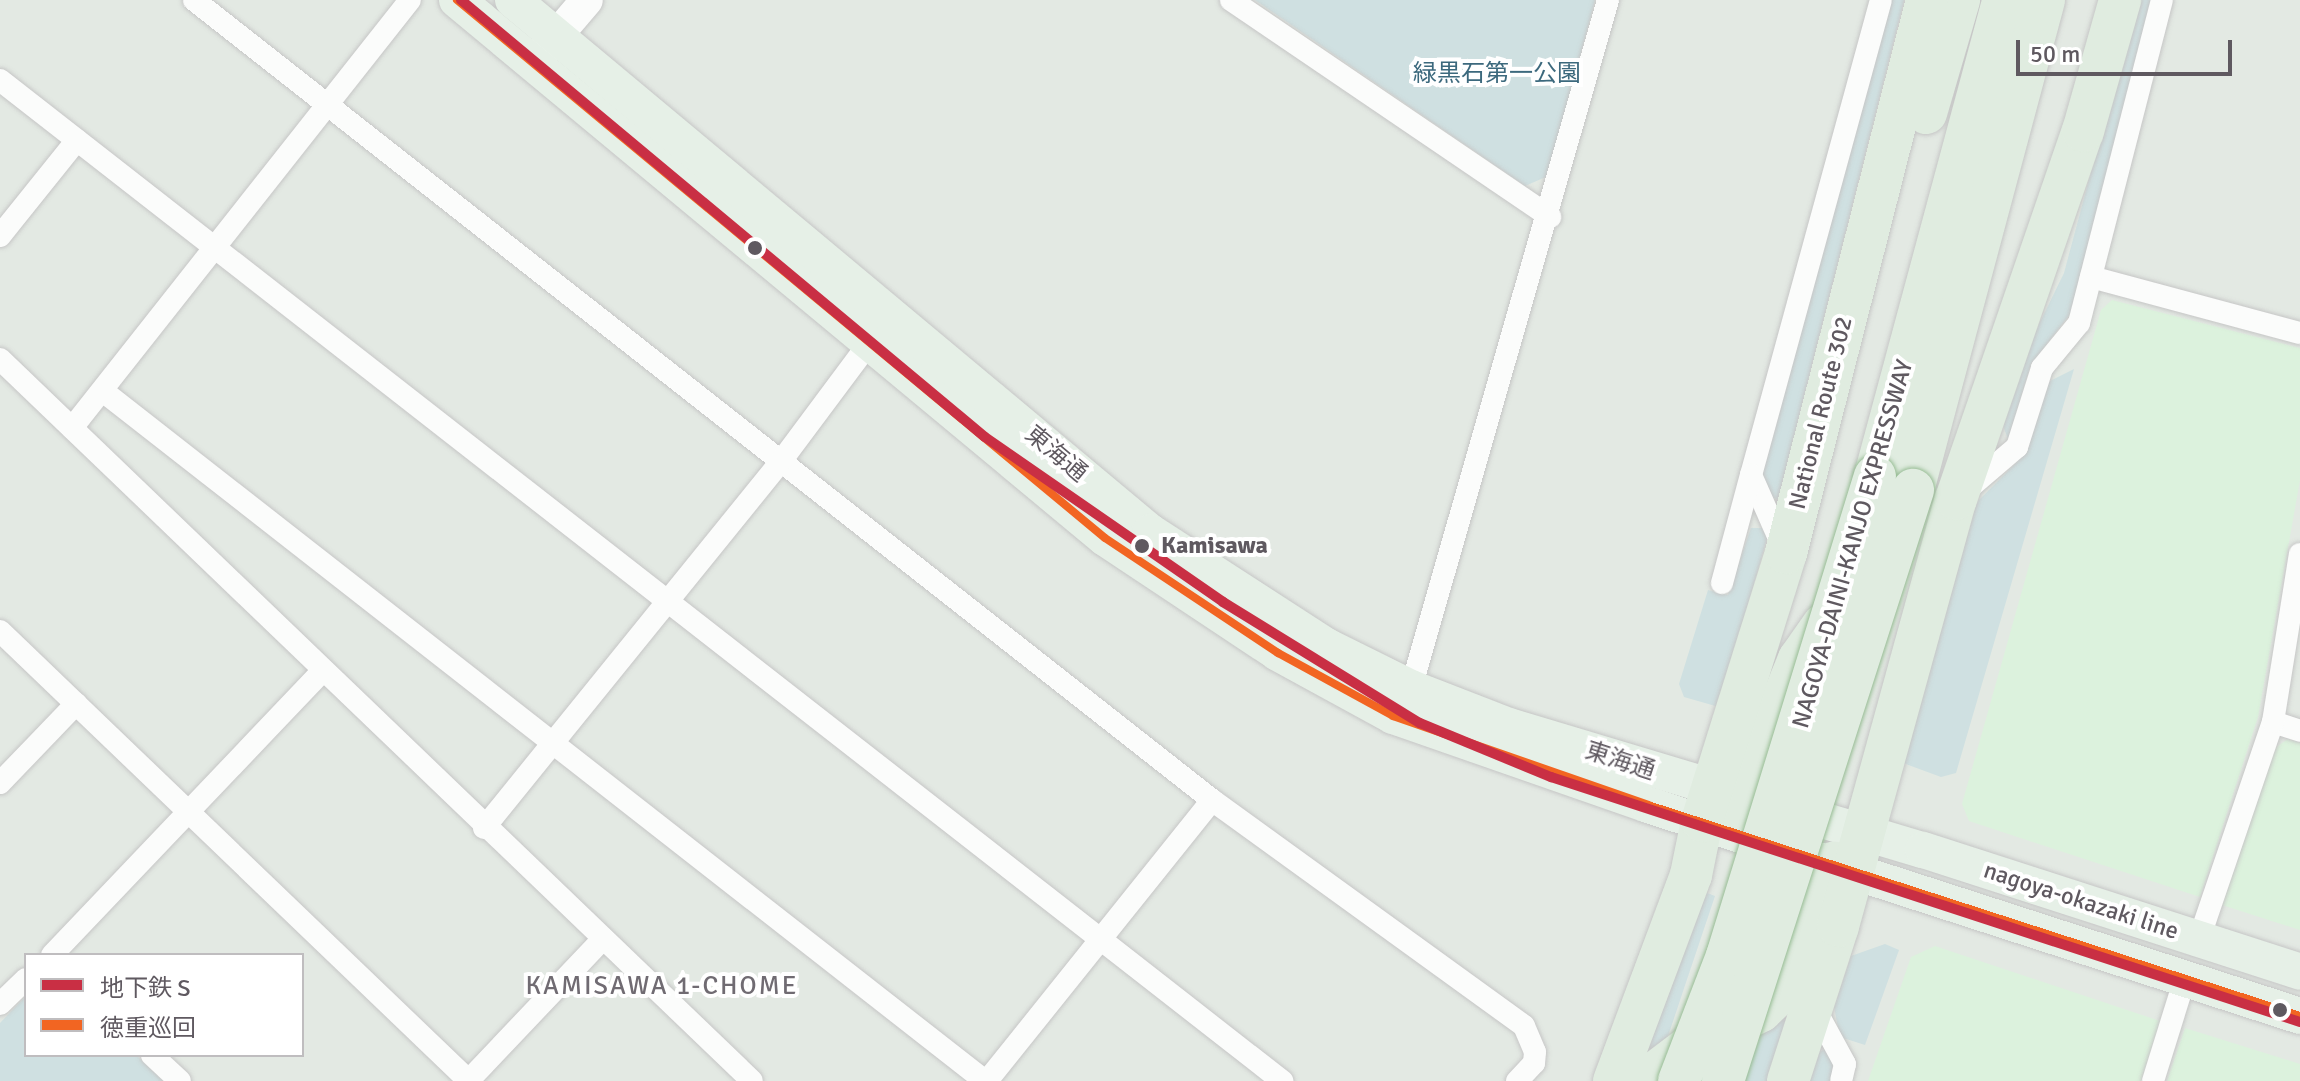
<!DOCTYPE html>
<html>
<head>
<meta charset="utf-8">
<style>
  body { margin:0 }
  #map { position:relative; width:2300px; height:1081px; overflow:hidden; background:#e3e9e3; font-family:Signika,"Noto Sans JP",sans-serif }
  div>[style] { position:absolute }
  .commercial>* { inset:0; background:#dcf2dd }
  .green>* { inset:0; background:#cfe0e1 }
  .roads { filter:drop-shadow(0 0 2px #c6c6c6) drop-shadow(0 0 2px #c6c6c6) }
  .street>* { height:22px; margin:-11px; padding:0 11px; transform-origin:11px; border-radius:11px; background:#fbfcfb }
  .secondary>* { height:32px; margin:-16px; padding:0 16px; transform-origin:16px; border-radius:16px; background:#fbfcfb }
  .primary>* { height:36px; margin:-18px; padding:0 18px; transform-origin:18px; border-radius:18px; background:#e6f0e7 }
  .highway>* { height:42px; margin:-21px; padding:0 21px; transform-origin:21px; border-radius:21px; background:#e0ece0 }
  .bridges { filter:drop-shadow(0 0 2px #97bc94) drop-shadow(0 0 2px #97bc94) }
  .highway-bridge>* { height:42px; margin:-21px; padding:0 21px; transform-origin:21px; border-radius:21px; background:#e0ece0 }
  .bus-1>* { height:8px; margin:-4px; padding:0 4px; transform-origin:4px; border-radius:4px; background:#f26522 }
  .metro-1>* { height:10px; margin:-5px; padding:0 5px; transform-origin:5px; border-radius:5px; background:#c92f44 }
  .dots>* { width:22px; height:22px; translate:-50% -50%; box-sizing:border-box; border:4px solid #fff; border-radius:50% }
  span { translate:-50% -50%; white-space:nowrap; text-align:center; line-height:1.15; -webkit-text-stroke:8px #fff; paint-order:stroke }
  .park-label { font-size:24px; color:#3c697d }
  .street-label { font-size:24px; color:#5f5960 }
  .stop-label { font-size:24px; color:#5f5960; font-weight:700 }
  .left { translate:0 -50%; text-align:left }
  .neighbourhood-label { font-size:26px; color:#706b72; letter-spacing:2px }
  .legend { position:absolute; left:24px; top:953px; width:280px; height:104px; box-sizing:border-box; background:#fff; border:2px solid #bfbdbf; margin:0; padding:10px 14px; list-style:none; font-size:24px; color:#5f5960 }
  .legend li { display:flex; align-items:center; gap:16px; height:40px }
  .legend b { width:40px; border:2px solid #bfbdbf }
  .scale { position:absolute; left:2016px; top:40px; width:216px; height:36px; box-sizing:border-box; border:4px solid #5f5960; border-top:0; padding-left:10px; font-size:24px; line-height:28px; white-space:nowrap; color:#5f5960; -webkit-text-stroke:6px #fff; paint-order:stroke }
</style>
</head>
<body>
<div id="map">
  <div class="commercial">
    <i style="clip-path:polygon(2112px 300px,2300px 348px,2300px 480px,2258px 717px,2200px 897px,1969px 821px,1962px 804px,2101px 310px)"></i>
    <i style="clip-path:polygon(2288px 739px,2300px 743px,2300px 930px,2222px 905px,2275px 748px)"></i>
    <i style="clip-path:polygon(1935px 946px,2160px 1021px,2141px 1081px,1868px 1081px,1911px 957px)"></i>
    <i style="clip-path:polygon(2185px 1028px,2300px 1064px,2300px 1081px,2167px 1081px)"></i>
  </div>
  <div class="green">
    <i style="clip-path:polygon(1255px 0,1595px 0,1548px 176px,1525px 186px)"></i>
    <i style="clip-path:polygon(1890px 0,1904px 0,1778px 499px,1763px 496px,1761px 467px)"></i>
    <i style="clip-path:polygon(2137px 0,2155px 0,2074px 309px,2031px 364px,2008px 439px,2003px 426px,2020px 363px,2064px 273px)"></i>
    <i style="clip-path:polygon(2074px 369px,1956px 773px,1941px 777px,1903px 763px,1977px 502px,2016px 463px,2050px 381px)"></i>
    <i style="clip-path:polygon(1751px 528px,1762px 528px,1767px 538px,1719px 707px,1684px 697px,1679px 684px,1708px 590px,1728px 595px)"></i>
    <i style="clip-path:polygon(1699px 890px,1715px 896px,1663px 1051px,1642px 1067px)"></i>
    <i style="clip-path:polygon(1885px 944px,1899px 950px,1865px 1045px,1840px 1037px,1834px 1007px,1851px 956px)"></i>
    <i style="clip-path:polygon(1797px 975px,1774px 1081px,1744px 1081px,1767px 1018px)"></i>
    <i style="clip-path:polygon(26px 996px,26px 1055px,136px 1055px,163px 1081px,0 1081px,0 1023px)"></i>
    <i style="clip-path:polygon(1827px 1049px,1834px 1064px,1831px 1081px,1809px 1081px,1819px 1052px)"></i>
  </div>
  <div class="roads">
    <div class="street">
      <i style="left:194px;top:0;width:1295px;rotate:38.16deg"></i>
      <i style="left:1212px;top:800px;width:385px;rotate:35.9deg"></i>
      <i style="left:1524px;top:1026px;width:28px;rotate:67deg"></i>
      <i style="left:1535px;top:1052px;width:11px;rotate:95deg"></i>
      <i style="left:1534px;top:1063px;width:25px;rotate:133deg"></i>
      <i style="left:1231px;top:0;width:386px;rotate:34.2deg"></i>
      <i style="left:0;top:80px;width:1627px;rotate:37.98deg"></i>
      <i style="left:0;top:236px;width:123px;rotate:-51.3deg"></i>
      <i style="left:2091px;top:277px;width:216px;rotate:15deg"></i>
      <i style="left:0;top:359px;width:1042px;rotate:43.83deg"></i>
      <i style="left:104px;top:392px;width:1118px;rotate:38.03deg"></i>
      <i style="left:72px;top:428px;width:545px;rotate:-51.7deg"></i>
      <i style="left:1963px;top:493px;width:71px;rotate:-40.4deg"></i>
      <i style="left:2017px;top:447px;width:83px;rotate:-72.4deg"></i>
      <i style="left:2042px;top:368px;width:58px;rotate:-50.6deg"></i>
      <i style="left:2079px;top:323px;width:333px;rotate:-75.6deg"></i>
      <i style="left:1785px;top:552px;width:84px;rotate:-113.8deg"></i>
      <i style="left:1751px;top:475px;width:492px;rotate:-74.7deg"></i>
      <i style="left:1722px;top:583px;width:112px;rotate:-75deg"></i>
      <i style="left:0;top:631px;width:650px;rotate:43.82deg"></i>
      <i style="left:1411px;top:688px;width:716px;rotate:-74.02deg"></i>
      <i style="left:2273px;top:722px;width:28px;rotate:18deg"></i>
      <i style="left:0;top:783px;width:110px;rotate:-46.1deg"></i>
      <i style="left:484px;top:828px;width:474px;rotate:-51deg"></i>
      <i style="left:782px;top:460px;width:157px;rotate:-53.3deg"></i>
      <i style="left:2199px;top:939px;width:229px;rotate:-71.2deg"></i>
      <i style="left:2273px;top:722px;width:170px;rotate:-80.9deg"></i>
      <i style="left:52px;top:955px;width:392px;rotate:-46.4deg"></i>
      <i style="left:0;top:1004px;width:36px;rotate:-44deg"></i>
      <i style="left:1814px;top:1007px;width:65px;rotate:61.5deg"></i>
      <i style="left:1845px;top:1064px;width:17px;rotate:103deg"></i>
      <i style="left:152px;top:1055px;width:38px;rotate:43deg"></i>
      <i style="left:469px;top:1080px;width:195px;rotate:-46.5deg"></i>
      <i style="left:987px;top:1081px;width:360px;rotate:-51.3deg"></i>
      <i style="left:2153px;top:1081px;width:108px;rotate:-72.7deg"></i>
    </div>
    <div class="secondary">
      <i style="left:540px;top:55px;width:72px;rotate:-49.5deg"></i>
    </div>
    <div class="primary">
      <i style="left:457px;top:0;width:842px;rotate:39.7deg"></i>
      <i style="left:1105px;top:538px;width:208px;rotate:33.6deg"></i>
      <i style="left:1278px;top:653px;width:131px;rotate:28.7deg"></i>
      <i style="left:1393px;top:716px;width:270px;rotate:19.2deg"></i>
      <i style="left:1648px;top:805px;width:685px;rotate:17.93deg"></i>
      <i style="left:513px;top:0;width:830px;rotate:39.87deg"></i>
      <i style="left:1150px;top:532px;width:210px;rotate:32.9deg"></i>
      <i style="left:1326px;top:646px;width:95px;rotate:26.3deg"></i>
      <i style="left:1411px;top:688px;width:105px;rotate:21.2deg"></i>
      <i style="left:1509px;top:726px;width:432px;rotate:16.7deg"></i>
      <i style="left:1923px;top:850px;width:396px;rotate:17.9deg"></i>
    </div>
    <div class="highway">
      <i style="left:1926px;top:113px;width:118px;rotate:-73.7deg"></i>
      <i style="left:1875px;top:476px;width:493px;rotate:-74.9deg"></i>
      <i style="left:1913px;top:490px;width:507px;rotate:-75.03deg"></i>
      <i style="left:1702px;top:821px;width:26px;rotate:-18deg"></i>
      <i style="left:1727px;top:813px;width:35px;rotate:-53deg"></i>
      <i style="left:1748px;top:785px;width:136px;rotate:-68deg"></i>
      <i style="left:1799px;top:659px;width:42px;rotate:-54.8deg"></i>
      <i style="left:1614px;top:1081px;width:220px;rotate:-69.5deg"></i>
      <i style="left:1691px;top:875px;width:55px;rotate:-78.5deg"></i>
      <i style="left:1702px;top:821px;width:281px;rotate:-72.6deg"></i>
      <i style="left:1786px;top:553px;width:571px;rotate:-75.7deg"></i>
      <i style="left:1644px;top:1081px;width:58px;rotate:-37.3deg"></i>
      <i style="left:1690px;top:1046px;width:79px;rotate:-26.2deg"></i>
      <i style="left:1761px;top:1011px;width:28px;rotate:-44deg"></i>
      <i style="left:1781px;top:992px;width:140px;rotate:-67.8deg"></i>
      <i style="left:1788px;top:1081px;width:163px;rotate:-72.1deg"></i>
      <i style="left:1838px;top:926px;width:443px;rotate:-74.6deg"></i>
      <i style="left:1956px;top:499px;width:389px;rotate:-71deg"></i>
      <i style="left:2083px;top:131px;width:136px;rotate:-74.2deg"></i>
    </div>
  </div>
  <div class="bridges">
    <div class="highway-bridge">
      <i style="left:1679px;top:1081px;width:134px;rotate:-69deg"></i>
      <i style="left:1727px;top:956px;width:502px;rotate:-72.86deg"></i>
      <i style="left:1723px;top:1081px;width:621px;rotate:-72.18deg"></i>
    </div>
  </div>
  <div class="bus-1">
    <i style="left:457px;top:0;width:842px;rotate:39.7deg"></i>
    <i style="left:1105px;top:538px;width:208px;rotate:33.6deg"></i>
    <i style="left:1278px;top:653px;width:131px;rotate:28.7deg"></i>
    <i style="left:1393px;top:716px;width:270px;rotate:19.2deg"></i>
    <i style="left:1648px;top:805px;width:685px;rotate:17.93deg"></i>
  </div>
  <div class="metro-1">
    <i style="left:461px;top:0;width:682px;rotate:39.83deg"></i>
    <i style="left:985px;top:437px;width:290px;rotate:34.7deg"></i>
    <i style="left:1223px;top:602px;width:231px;rotate:31.6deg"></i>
    <i style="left:1420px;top:723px;width:142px;rotate:22.4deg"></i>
    <i style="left:1551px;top:777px;width:788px;rotate:18.11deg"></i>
  </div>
  <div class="dots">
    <i style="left:755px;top:248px;background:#5f5960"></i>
    <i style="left:1142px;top:546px;background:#5f5960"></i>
    <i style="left:2280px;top:1010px;background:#5f5960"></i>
  </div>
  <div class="park-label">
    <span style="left:1497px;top:74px">緑黒石第一公園</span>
  </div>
  <div class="street-label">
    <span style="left:1821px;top:413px;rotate:-76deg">National Route 302</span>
    <span style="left:1056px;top:454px;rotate:40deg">東海通</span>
    <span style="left:1853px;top:544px;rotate:-74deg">NAGOYA-DAINI-KANJO EXPRESSWAY</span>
    <span style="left:1620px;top:761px;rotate:18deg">東海通</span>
    <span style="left:2081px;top:901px;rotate:18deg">nagoya-okazaki line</span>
  </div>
  <div class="stop-label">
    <span class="left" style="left:1161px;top:546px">Kamisawa</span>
  </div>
  <div class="neighbourhood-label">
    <span style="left:662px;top:987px">KAMISAWA 1-CHOME</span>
  </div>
  <ul class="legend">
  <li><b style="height:10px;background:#c92f44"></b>地下鉄 S</li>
  <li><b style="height:10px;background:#f26522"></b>徳重巡回</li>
  </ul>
  <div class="scale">50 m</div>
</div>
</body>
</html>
